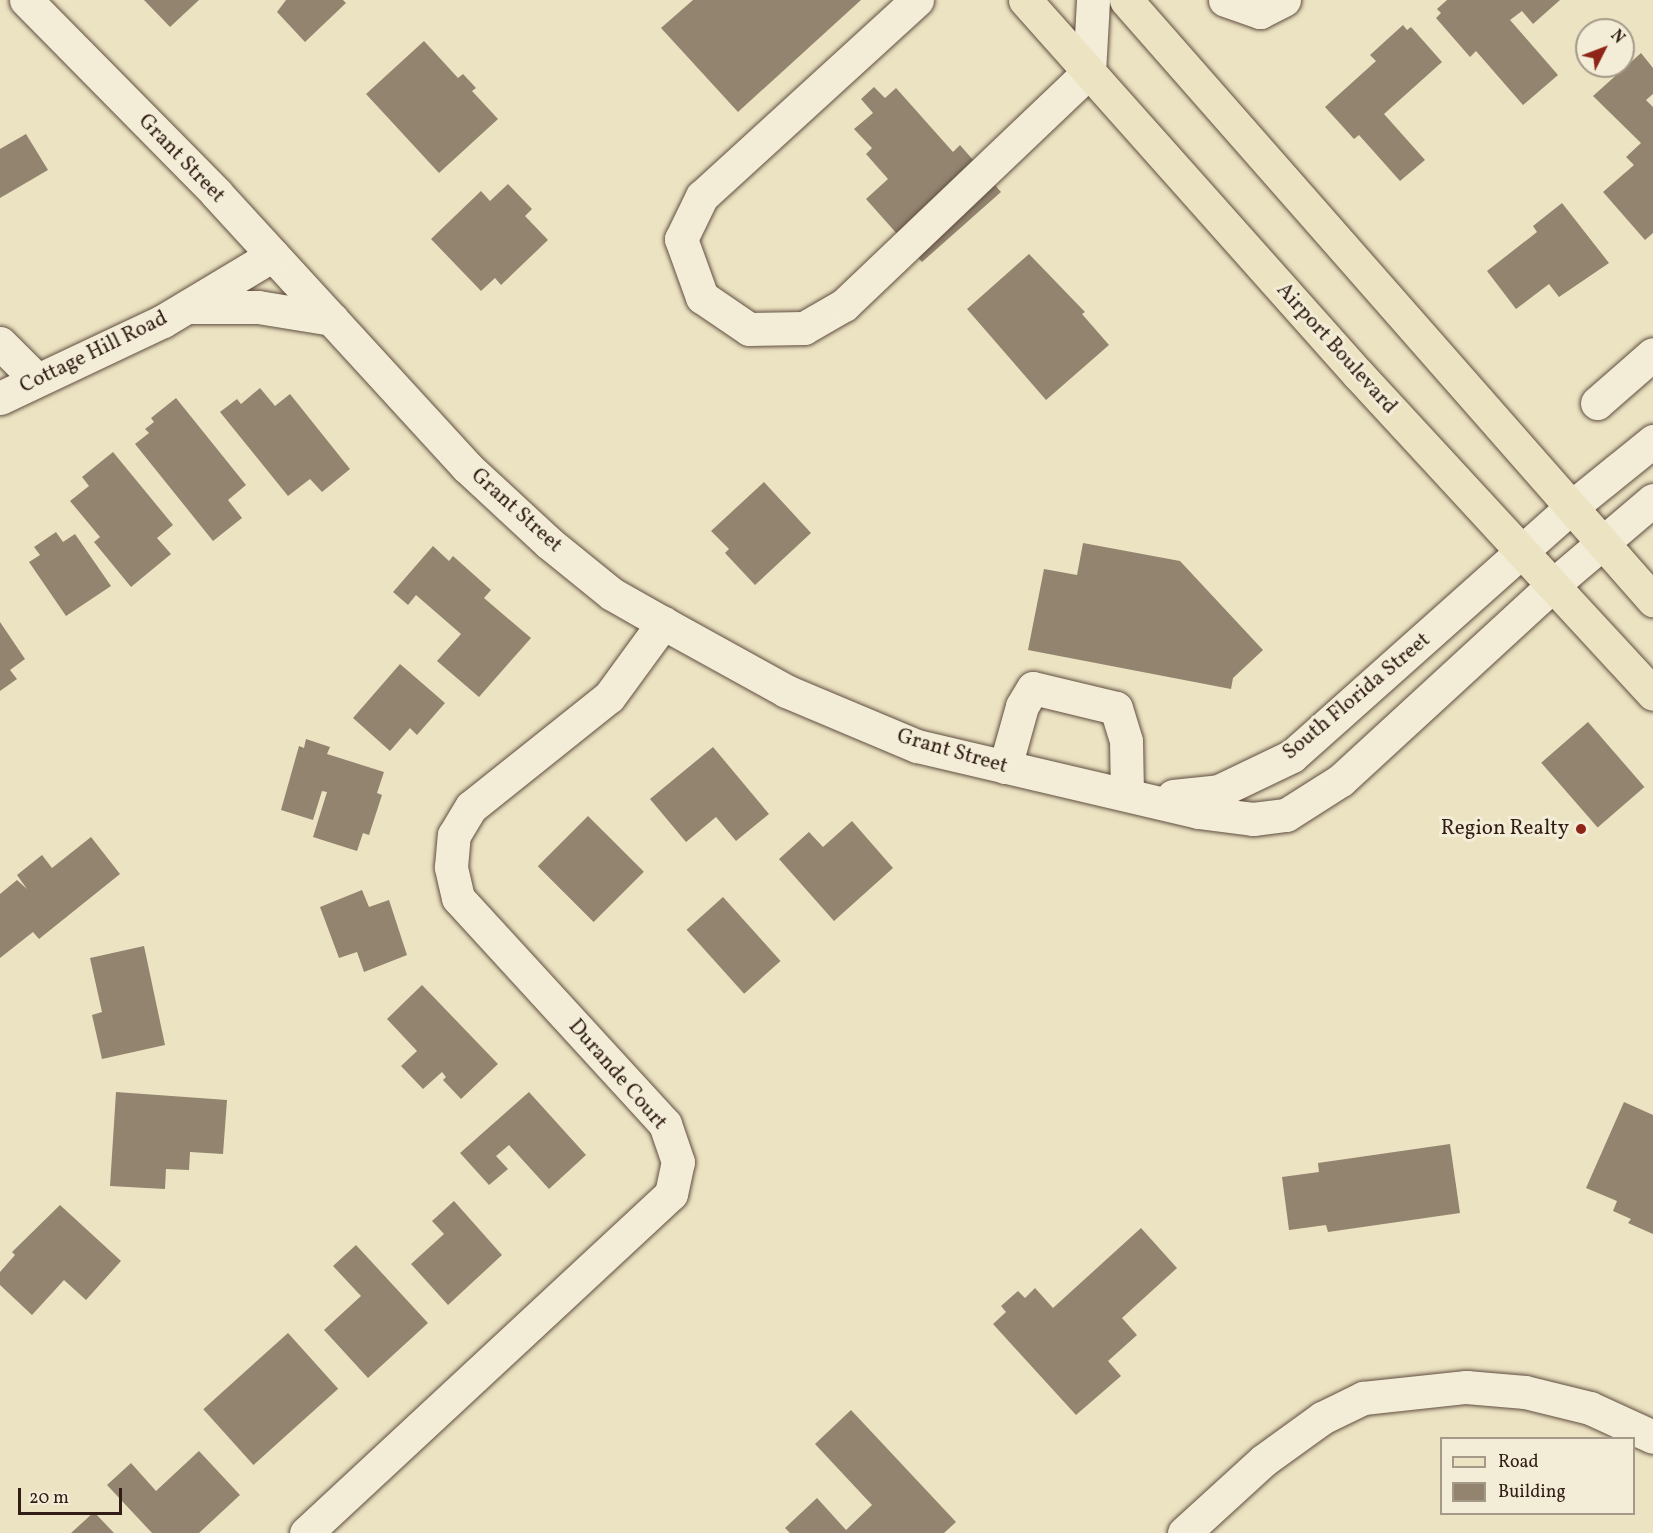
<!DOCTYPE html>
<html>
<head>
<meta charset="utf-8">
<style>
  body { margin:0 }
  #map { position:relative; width:1653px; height:1533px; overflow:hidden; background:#ece3c2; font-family:Vollkorn,serif }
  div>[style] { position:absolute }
  .building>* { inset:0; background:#92846f; transform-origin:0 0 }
  .roads { filter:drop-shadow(0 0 2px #604e40) drop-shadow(0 0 2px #604e40) }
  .minor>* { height:33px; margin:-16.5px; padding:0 16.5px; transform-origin:16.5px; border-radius:16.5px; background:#f3edd7 }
  .major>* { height:33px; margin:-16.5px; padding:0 16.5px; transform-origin:16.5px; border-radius:16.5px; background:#ece3c2 }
  .dots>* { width:16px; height:16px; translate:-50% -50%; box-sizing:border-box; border:3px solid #f3edd7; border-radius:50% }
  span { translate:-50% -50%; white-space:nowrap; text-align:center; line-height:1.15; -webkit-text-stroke:6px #f3edd7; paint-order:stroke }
  .street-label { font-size:21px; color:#311d15 }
  .poi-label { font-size:21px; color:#311d15 }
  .right { translate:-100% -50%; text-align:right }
  .legend { position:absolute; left:1440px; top:1437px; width:195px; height:78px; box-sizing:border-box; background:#f3edd7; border:2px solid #a59a89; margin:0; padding:8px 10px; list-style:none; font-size:18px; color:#311d15 }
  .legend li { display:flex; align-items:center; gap:12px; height:30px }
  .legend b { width:30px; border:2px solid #a59a89 }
  .north { position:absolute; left:1575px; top:18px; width:60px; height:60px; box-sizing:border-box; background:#f3edd7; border:2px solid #a59a89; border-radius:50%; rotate:48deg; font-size:16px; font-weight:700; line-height:24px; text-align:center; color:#311d15 }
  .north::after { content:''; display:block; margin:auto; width:21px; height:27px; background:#8f2418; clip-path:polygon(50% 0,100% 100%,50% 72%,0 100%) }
  .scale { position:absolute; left:18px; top:1488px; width:104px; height:27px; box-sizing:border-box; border:3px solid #311d15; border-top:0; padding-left:8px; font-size:18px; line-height:21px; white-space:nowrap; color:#311d15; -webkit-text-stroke:4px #f3edd7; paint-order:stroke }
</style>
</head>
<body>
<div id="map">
  <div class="building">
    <i style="clip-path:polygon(144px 0,199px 0,170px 27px)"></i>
    <i style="clip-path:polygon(286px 0,343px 0,346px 3px,305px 42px,277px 12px)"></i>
    <i style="clip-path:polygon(693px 0,861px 0,738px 112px,661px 28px)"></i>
    <i style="clip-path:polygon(1447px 0,1560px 0,1533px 24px,1522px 11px,1510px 20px,1558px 75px,1523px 105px,1476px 51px,1470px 57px,1436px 18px,1441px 13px,1437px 9px)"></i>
    <i style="clip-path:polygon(1403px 25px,1407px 30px,1411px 27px,1442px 62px,1384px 114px,1425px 160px,1400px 181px,1359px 135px,1354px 139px,1325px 107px,1376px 61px,1370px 55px)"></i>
    <i style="clip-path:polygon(424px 41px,458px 78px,463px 74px,476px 88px,472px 91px,498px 119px,439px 173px,366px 94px)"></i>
    <i style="clip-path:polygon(1641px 53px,1653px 68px,1653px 94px,1646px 100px,1653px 107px,1653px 233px,1645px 240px,1603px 192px,1634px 165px,1626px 157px,1641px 143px,1593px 96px)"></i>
    <i style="clip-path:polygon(874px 87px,885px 98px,896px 88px,953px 152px,960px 145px,1001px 192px,922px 262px,866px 199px,888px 179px,866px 154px,872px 148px,854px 129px,873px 113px,861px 99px)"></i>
    <i style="clip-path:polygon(26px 134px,48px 170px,0 198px,0 149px)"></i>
    <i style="clip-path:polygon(508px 184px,532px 209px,525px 216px,548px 240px,501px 285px,495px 278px,481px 291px,431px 239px,481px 191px,490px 201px)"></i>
    <i style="clip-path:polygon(1562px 203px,1609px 263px,1559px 297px,1549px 284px,1516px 309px,1487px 271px,1537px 232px,1533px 226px)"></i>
    <i style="clip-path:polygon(1029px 254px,1085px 312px,1082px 314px,1109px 345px,1046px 400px,967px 309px)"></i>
    <i style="clip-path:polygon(260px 388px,275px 406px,290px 394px,350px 469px,322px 492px,310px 479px,288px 496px,220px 412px,237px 399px,241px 404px)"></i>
    <i style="clip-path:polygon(176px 398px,246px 485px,228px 500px,242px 518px,213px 541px,135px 444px,149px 433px,145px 429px,154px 422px,151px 418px)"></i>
    <i style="clip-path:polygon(113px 452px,173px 525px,157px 538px,171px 554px,131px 587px,94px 542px,100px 537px,70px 501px,89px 486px,82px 477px)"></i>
    <i style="clip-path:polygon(764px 482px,811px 533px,755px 585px,725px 553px,729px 549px,711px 531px)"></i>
    <i style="clip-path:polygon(56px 532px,63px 542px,75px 534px,111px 586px,66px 616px,29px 562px,40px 555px,34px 547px)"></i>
    <i style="clip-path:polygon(1083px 543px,1180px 561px,1263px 650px,1233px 678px,1231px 689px,1028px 650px,1044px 569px,1077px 575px)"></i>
    <i style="clip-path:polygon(433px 546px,449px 561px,453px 556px,491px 590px,484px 598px,531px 638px,479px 697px,437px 661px,461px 634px,416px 595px,408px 605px,393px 592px)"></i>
    <i style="clip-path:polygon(0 622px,25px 659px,10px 670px,17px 679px,0 691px)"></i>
    <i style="clip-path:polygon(400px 664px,445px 703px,417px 735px,410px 728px,390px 751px,353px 718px)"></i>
    <i style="left:1588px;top:722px;width:86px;height:62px;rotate:49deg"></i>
    <i style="clip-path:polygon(306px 739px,330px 747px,327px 754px,384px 772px,377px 793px,382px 795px,369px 835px,363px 833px,357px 851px,313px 837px,327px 792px,322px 791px,313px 820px,281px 810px,299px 746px,304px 748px)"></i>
    <i style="clip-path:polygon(713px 747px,769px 814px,736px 841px,716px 817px,686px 842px,650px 799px)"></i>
    <i style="left:588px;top:816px;width:79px;height:71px;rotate:45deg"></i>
    <i style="clip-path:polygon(852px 821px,893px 868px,834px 921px,779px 859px,809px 832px,823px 847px)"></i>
    <i style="clip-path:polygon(91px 837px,120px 874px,39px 939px,33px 932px,0 958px,0 894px,17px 880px,27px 889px,17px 875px,42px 855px,52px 868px)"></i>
    <i style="clip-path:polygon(362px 890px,369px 907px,389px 900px,407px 955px,364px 972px,357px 952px,339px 958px,320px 907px)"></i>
    <i style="left:723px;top:897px;width:86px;height:49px;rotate:48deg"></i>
    <i style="clip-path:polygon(144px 946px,165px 1045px,102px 1059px,92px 1015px,102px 1012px,90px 958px)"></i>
    <i style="clip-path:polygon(422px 985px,498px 1064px,461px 1099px,443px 1080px,446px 1077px,442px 1072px,423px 1089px,401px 1066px,417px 1051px,387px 1019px)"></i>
    <i style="clip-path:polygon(116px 1092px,227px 1100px,223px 1154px,190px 1152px,189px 1170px,166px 1169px,165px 1189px,110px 1186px)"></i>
    <i style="clip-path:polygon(529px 1092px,586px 1155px,549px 1189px,509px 1145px,496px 1156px,508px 1169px,489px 1185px,460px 1153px)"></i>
    <i style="clip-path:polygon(1624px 1102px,1653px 1115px,1653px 1234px,1628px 1223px,1631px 1219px,1613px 1211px,1617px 1201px,1586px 1188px)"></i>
    <i style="clip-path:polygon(1450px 1144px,1460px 1213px,1328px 1232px,1326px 1225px,1289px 1230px,1282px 1177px,1319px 1172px,1318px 1163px)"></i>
    <i style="clip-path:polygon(454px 1201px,502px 1255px,448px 1305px,411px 1264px,444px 1234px,432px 1221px)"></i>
    <i style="clip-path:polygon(60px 1205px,121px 1261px,86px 1300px,64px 1280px,32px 1315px,0 1285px,0 1272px,15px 1255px,12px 1252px)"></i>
    <i style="clip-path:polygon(1141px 1228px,1177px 1268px,1122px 1318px,1137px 1335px,1108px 1361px,1121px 1376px,1076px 1415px,993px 1324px,1006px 1312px,1001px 1306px,1018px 1291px,1025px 1298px,1035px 1288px,1053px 1308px)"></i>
    <i style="clip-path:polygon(356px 1245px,428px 1323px,368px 1378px,324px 1330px,361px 1296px,333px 1266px)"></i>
    <i style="left:288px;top:1333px;width:75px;height:114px;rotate:48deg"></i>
    <i style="clip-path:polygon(851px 1410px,956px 1522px,944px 1533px,790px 1533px,785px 1528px,817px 1498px,846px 1530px,872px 1505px,815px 1444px)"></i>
    <i style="clip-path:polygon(199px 1451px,240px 1495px,199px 1533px,152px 1533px,107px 1485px,131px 1463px,156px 1491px)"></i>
    <i style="clip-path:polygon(94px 1512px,114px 1533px,71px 1533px)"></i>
  </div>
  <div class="roads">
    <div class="minor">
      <i style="left:26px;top:0;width:271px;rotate:45.4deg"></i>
      <i style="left:216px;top:193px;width:372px;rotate:47.5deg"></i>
      <i style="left:467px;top:467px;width:112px;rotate:42.8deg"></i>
      <i style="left:549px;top:543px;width:81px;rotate:39deg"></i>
      <i style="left:612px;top:594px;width:59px;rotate:29.6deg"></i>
      <i style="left:663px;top:623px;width:141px;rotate:28.9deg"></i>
      <i style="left:786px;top:691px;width:142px;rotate:22.8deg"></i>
      <i style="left:917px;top:746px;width:289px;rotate:13.2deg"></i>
      <i style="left:1198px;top:812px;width:55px;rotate:7.3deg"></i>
      <i style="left:1253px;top:819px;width:33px;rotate:-7deg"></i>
      <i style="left:1286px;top:815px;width:65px;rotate:-32.5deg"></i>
      <i style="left:1341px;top:780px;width:288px;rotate:-42.6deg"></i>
      <i style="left:1553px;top:585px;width:131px;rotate:-40.4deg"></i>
      <i style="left:917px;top:0;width:291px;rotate:137.6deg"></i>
      <i style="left:702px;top:196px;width:48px;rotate:116deg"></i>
      <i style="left:681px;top:239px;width:62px;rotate:70.1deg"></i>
      <i style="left:702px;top:297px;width:57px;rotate:34.2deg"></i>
      <i style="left:749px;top:329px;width:55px;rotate:-1deg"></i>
      <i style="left:804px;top:328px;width:46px;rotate:-29.9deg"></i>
      <i style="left:844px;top:305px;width:338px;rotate:-43.6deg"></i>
      <i style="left:1089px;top:72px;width:72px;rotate:-86.8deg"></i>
      <i style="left:1225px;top:0;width:37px;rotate:19deg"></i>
      <i style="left:1260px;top:12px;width:27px;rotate:-27deg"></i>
      <i style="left:188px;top:307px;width:70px"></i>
      <i style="left:258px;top:307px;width:75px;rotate:9.2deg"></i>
      <i style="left:0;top:343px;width:52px;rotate:45deg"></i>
      <i style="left:0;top:398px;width:180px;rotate:-25.3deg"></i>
      <i style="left:163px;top:321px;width:128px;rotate:-31deg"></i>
      <i style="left:1597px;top:403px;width:74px;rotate:-41.2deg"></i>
      <i style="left:1005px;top:767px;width:63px;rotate:-74.4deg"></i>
      <i style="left:1022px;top:706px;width:21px;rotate:-59deg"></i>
      <i style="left:1033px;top:688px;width:85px;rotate:13.5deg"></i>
      <i style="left:1116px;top:708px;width:34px;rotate:73deg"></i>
      <i style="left:1126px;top:741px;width:51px;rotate:88.9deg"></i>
      <i style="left:1173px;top:796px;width:46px;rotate:-6.2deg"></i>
      <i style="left:1219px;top:791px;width:81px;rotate:-25.6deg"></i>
      <i style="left:1292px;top:756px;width:378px;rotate:-41.7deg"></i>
      <i style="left:1574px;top:505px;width:102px;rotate:-39deg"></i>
      <i style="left:306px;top:1533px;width:498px;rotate:-42.9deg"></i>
      <i style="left:671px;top:1194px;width:33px;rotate:-78deg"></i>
      <i style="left:678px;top:1162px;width:40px;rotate:-108.9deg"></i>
      <i style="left:665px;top:1124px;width:306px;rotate:-132.5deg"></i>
      <i style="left:458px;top:898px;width:32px;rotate:-103deg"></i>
      <i style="left:451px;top:867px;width:32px;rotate:-85deg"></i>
      <i style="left:454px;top:835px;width:33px;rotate:-59deg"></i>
      <i style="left:471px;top:807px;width:176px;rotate:-38.6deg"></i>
      <i style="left:609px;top:697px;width:92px;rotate:-53.9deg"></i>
      <i style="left:1184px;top:1533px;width:108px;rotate:-42.4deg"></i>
      <i style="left:1264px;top:1460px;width:72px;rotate:-35.9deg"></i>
      <i style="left:1322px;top:1418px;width:46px;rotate:-26deg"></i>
      <i style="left:1363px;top:1398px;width:104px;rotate:-6.1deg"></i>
      <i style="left:1466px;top:1387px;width:59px;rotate:4.8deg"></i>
      <i style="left:1525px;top:1392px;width:67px;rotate:13.8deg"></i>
      <i style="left:1590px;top:1408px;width:69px;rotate:24.7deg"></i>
    </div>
    <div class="major">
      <i style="left:1025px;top:0;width:501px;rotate:48.32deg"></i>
      <i style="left:1358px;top:374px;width:435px;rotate:47.3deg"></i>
      <i style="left:1126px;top:0;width:799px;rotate:48.71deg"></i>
    </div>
  </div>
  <div class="dots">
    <i style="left:1581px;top:829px;background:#8f2418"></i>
  </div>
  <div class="street-label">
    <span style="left:181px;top:159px;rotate:46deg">Grant Street</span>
    <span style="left:1336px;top:349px;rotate:48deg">Airport Boulevard</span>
    <span style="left:94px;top:353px;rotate:-26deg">Cottage Hill Road</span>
    <span style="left:516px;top:511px;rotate:42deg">Grant Street</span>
    <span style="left:1357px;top:697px;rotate:-40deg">South Florida Street</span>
    <span style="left:952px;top:752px;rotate:16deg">Grant Street</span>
    <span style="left:617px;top:1075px;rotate:49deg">Durande Court</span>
  </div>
  <div class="poi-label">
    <span class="right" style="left:1569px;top:829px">Region Realty</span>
  </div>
  <ul class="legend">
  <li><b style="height:8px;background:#ece3c2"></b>Road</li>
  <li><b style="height:16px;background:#92846f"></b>Building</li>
  </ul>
  <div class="north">N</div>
  <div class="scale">20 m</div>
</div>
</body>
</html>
